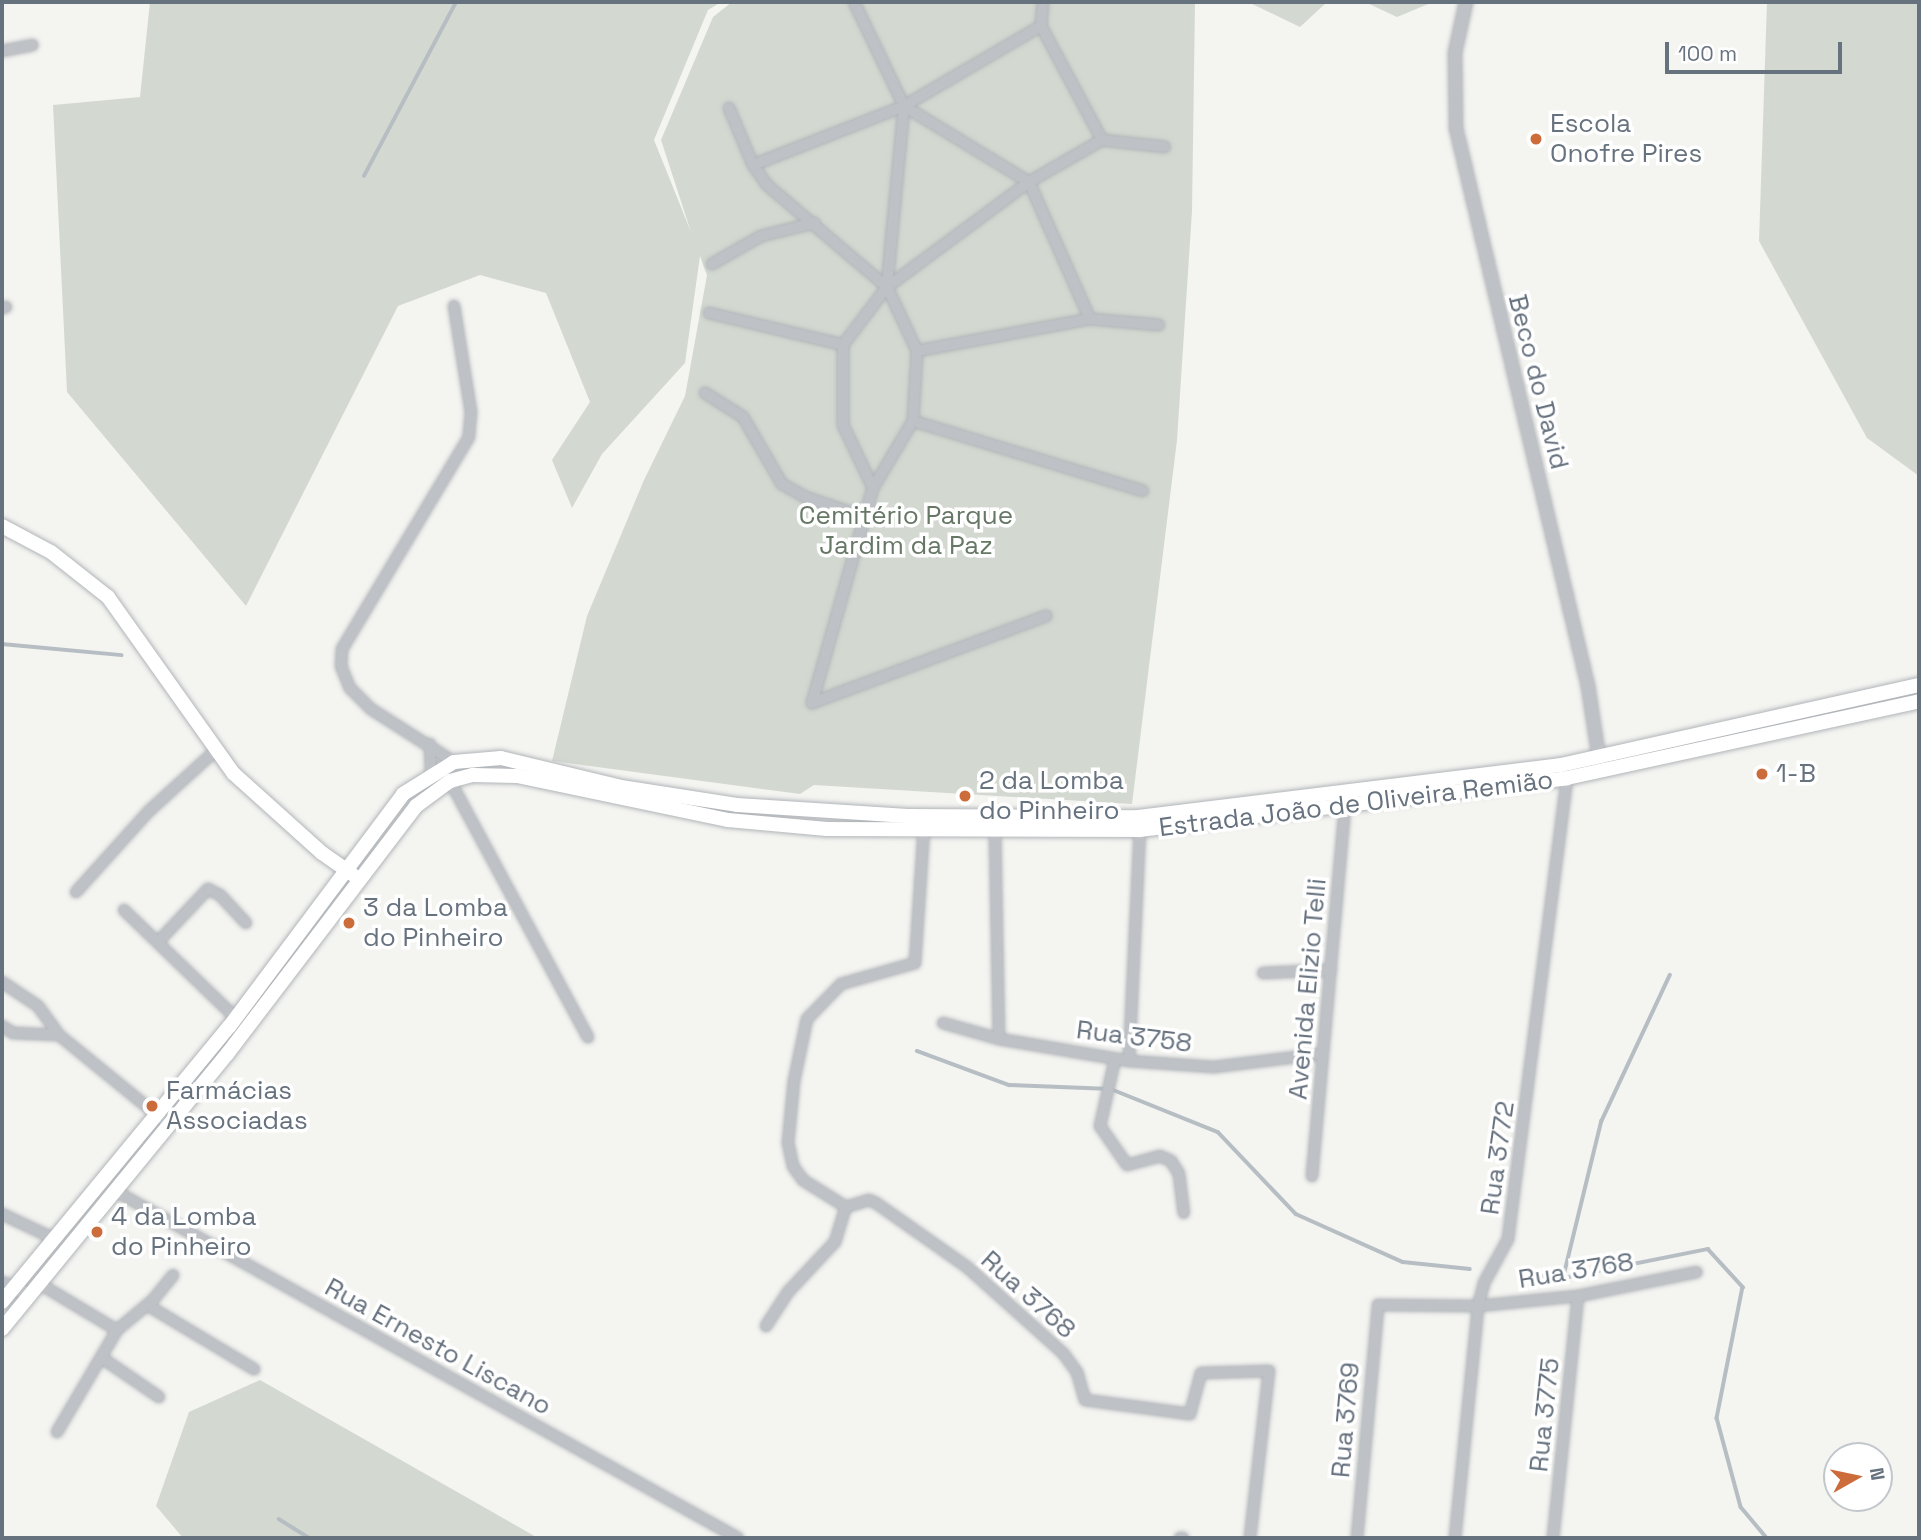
<!DOCTYPE html>
<html>
<head>
<meta charset="utf-8">
<style>
  body { margin:0 }
  #map { position:relative; width:1921px; height:1540px; overflow:hidden; background:#f4f4f1; font-family:"Space Grotesk",sans-serif }
  div>[style] { position:absolute }
  .green>* { inset:0; background:#d3d9d1 }
  .stream>* { height:3.5px; margin:-1.75px; padding:0 1.75px; transform-origin:1.75px; border-radius:1.75px; background:#b6bec3 }
  .roads { filter:drop-shadow(0 0 2px #b1b5b9) drop-shadow(0 0 2px #b1b5b9) }
  .minor>* { height:10px; margin:-5px; padding:0 5px; transform-origin:5px; border-radius:5px; background:#bec1c5 }
  .tertiary>* { height:12px; margin:-6px; padding:0 6px; transform-origin:6px; border-radius:6px; background:#bec1c5 }
  .secondary>* { height:14px; margin:-7px; padding:0 7px; transform-origin:7px; border-radius:7px; background:#fff }
  .dots>* { width:19px; height:19px; translate:-50% -50%; box-sizing:border-box; border:4px solid #fff; border-radius:50% }
  span { translate:-50% -50%; white-space:nowrap; text-align:center; line-height:1.15; -webkit-text-stroke:7px #fff; paint-order:stroke }
  .poi-label { font-size:26px; color:#67727f }
  .left { translate:0 -50%; text-align:left }
  .street-label { font-size:26px; color:#67727f }
  .park-label { font-size:26px; color:#677765 }
  .frame { position:absolute; inset:0; border:4px solid #67727f; pointer-events:none }
  .north { position:absolute; left:1823px; top:1442px; width:70px; height:70px; box-sizing:border-box; background:#fff; border:2px solid #c2c7cc; border-radius:50%; rotate:81deg; font-size:19px; font-weight:700; line-height:28px; text-align:center; color:#67727f }
  .north::after { content:''; display:block; margin:auto; width:24px; height:32px; background:#cc6c3a; clip-path:polygon(50% 0,100% 100%,50% 72%,0 100%) }
  .scale { position:absolute; left:1665px; top:42px; width:177px; height:32px; box-sizing:border-box; border:4px solid #67727f; border-top:0; padding-left:9px; font-size:21px; line-height:24px; white-space:nowrap; color:#67727f; -webkit-text-stroke:5px #fff; paint-order:stroke }
</style>
</head>
<body>
<div id="map">
  <div class="green">
    <i style="clip-path:polygon(150px 2px,721px 2px,708px 10px,654px 140px,691px 232px,661px 140px,713px 17px,732px 2px,1195px 2px,1192px 211px,1177px 440px,1132px 804px,814px 785px,800px 794px,552px 761px,587px 616px,644px 480px,685px 396px,707px 275px,700px 256px,685px 363px,602px 454px,572px 508px,552px 460px,590px 402px,546px 293px,480px 275px,398px 306px,246px 606px,67px 392px,53px 105px,140px 97px)"></i>
    <i style="clip-path:polygon(1248px 2px,1327px 2px,1300px 27px)"></i>
    <i style="clip-path:polygon(1365px 2px,1433px 2px,1397px 17px)"></i>
    <i style="clip-path:polygon(1767px 2px,1919px 2px,1919px 476px,1867px 438px,1759px 241px)"></i>
    <i style="clip-path:polygon(260px 1380px,538px 1538px,183px 1538px,156px 1506px,189px 1412px)"></i>
  </div>
  <div class="stream">
    <i style="left:364px;top:176px;width:197px;rotate:-62.1deg"></i>
    <i style="left:2px;top:644px;width:120px;rotate:5.3deg"></i>
    <i style="left:917px;top:1051px;width:98px;rotate:20.3deg"></i>
    <i style="left:1009px;top:1085px;width:102px;rotate:2.2deg"></i>
    <i style="left:1111px;top:1089px;width:115px;rotate:21.9deg"></i>
    <i style="left:1218px;top:1132px;width:113px;rotate:46.4deg"></i>
    <i style="left:1296px;top:1214px;width:117px;rotate:24.2deg"></i>
    <i style="left:1403px;top:1262px;width:67px;rotate:6deg"></i>
    <i style="left:1519px;top:1274px;width:44px;rotate:5.2deg"></i>
    <i style="left:1563px;top:1278px;width:148px;rotate:-11.3deg"></i>
    <i style="left:1708px;top:1249px;width:52px;rotate:47.4deg"></i>
    <i style="left:1743px;top:1287px;width:134px;rotate:101.2deg"></i>
    <i style="left:1717px;top:1418px;width:92px;rotate:74.9deg"></i>
    <i style="left:1741px;top:1507px;width:40px;rotate:50deg"></i>
    <i style="left:1563px;top:1278px;width:161px;rotate:-76.3deg"></i>
    <i style="left:1601px;top:1122px;width:162px;rotate:-64.9deg"></i>
    <i style="left:279px;top:1519px;width:36px;rotate:32deg"></i>
  </div>
  <div class="roads">
    <div class="minor">
      <i style="left:854px;top:2px;width:115px;rotate:64.3deg"></i>
      <i style="left:904px;top:106px;width:182px;rotate:95.4deg"></i>
      <i style="left:1043px;top:2px;width:24px;rotate:95deg"></i>
      <i style="left:1041px;top:26px;width:129px;rotate:61.8deg"></i>
      <i style="left:2px;top:51px;width:31px;rotate:-11deg"></i>
      <i style="left:904px;top:106px;width:146px;rotate:31.3deg"></i>
      <i style="left:1029px;top:182px;width:150px;rotate:66deg"></i>
      <i style="left:729px;top:108px;width:62px;rotate:67.2deg"></i>
      <i style="left:753px;top:165px;width:24px;rotate:55deg"></i>
      <i style="left:767px;top:185px;width:157px;rotate:40.4deg"></i>
      <i style="left:753px;top:165px;width:162px;rotate:-21.3deg"></i>
      <i style="left:904px;top:106px;width:159px;rotate:-30.3deg"></i>
      <i style="left:712px;top:264px;width:56px;rotate:-29.7deg"></i>
      <i style="left:761px;top:236px;width:55px;rotate:-13.8deg"></i>
      <i style="left:887px;top:287px;width:177px;rotate:-36.5deg"></i>
      <i style="left:1029px;top:182px;width:84px;rotate:-29.9deg"></i>
      <i style="left:1102px;top:140px;width:63px;rotate:6.3deg"></i>
      <i style="left:454px;top:306px;width:107px;rotate:80.9deg"></i>
      <i style="left:471px;top:412px;width:25px;rotate:95deg"></i>
      <i style="left:469px;top:437px;width:247px;rotate:120.9deg"></i>
      <i style="left:342px;top:649px;width:17px;rotate:93deg"></i>
      <i style="left:341px;top:666px;width:24px;rotate:68deg"></i>
      <i style="left:350px;top:688px;width:30px;rotate:45deg"></i>
      <i style="left:371px;top:709px;width:98px;rotate:32.6deg"></i>
      <i style="left:2px;top:308px;width:4px;rotate:-14deg"></i>
      <i style="left:709px;top:313px;width:138px;rotate:13.4deg"></i>
      <i style="left:917px;top:351px;width:176px;rotate:-10.5deg"></i>
      <i style="left:1090px;top:319px;width:69px;rotate:5deg"></i>
      <i style="left:705px;top:393px;width:45px;rotate:32.3deg"></i>
      <i style="left:743px;top:417px;width:78px;rotate:59.8deg"></i>
      <i style="left:782px;top:484px;width:26px;rotate:29deg"></i>
      <i style="left:805px;top:497px;width:62px;rotate:18.7deg"></i>
      <i style="left:913px;top:421px;width:240px;rotate:16.9deg"></i>
      <i style="left:812px;top:703px;width:223px;rotate:-74.2deg"></i>
      <i style="left:873px;top:488px;width:78px;rotate:-59.2deg"></i>
      <i style="left:913px;top:421px;width:70px;rotate:-86.7deg"></i>
      <i style="left:917px;top:351px;width:71px;rotate:-115.1deg"></i>
      <i style="left:887px;top:287px;width:73px;rotate:127.2deg"></i>
      <i style="left:843px;top:345px;width:80px;rotate:90deg"></i>
      <i style="left:843px;top:425px;width:70px;rotate:64.5deg"></i>
      <i style="left:812px;top:703px;width:250px;rotate:-20.4deg"></i>
      <i style="left:430px;top:744px;width:29px;rotate:88deg"></i>
      <i style="left:450px;top:781px;width:291px;rotate:61.7deg"></i>
      <i style="left:995px;top:832px;width:207px;rotate:88.9deg"></i>
      <i style="left:76px;top:892px;width:109px;rotate:-48deg"></i>
      <i style="left:149px;top:811px;width:89px;rotate:-42.3deg"></i>
      <i style="left:124px;top:910px;width:156px;rotate:44deg"></i>
      <i style="left:158px;top:942px;width:73px;rotate:-46.7deg"></i>
      <i style="left:208px;top:889px;width:13px;rotate:27deg"></i>
      <i style="left:220px;top:895px;width:38px;rotate:47deg"></i>
      <i style="left:1263px;top:973px;width:68px;rotate:-2.5deg"></i>
      <i style="left:2px;top:982px;width:43px;rotate:33.7deg"></i>
      <i style="left:38px;top:1006px;width:36px;rotate:54deg"></i>
      <i style="left:59px;top:1035px;width:141px;rotate:39.2deg"></i>
      <i style="left:943px;top:1023px;width:58px;rotate:15.9deg"></i>
      <i style="left:999px;top:1039px;width:132px;rotate:9.6deg"></i>
      <i style="left:1129px;top:1061px;width:85px;rotate:4deg"></i>
      <i style="left:1214px;top:1067px;width:109px;rotate:-6.9deg"></i>
      <i style="left:2px;top:1026px;width:13px;rotate:32deg"></i>
      <i style="left:13px;top:1033px;width:46px;rotate:2.5deg"></i>
      <i style="left:1115px;top:1059px;width:69px;rotate:102.6deg"></i>
      <i style="left:1100px;top:1126px;width:47px;rotate:55.3deg"></i>
      <i style="left:1127px;top:1165px;width:34px;rotate:-15deg"></i>
      <i style="left:1160px;top:1156px;width:12px;rotate:24deg"></i>
      <i style="left:1171px;top:1161px;width:15px;rotate:58deg"></i>
      <i style="left:1179px;top:1174px;width:39px;rotate:83deg"></i>
      <i style="left:1129px;top:1061px;width:231px;rotate:-87.3deg"></i>
      <i style="left:1312px;top:1176px;width:370px;rotate:-84.9deg"></i>
      <i style="left:117px;top:1192px;width:711px;rotate:29.13deg"></i>
      <i style="left:846px;top:1207px;width:24px;rotate:-17deg"></i>
      <i style="left:869px;top:1200px;width:8px;rotate:23deg"></i>
      <i style="left:876px;top:1203px;width:111px;rotate:35.1deg"></i>
      <i style="left:967px;top:1267px;width:129px;rotate:41.9deg"></i>
      <i style="left:1063px;top:1353px;width:24px;rotate:54deg"></i>
      <i style="left:1077px;top:1372px;width:29px;rotate:74deg"></i>
      <i style="left:1085px;top:1400px;width:106px;rotate:7.6deg"></i>
      <i style="left:1190px;top:1414px;width:42px;rotate:-75deg"></i>
      <i style="left:1201px;top:1373px;width:68px;rotate:-1.7deg"></i>
      <i style="left:1269px;top:1371px;width:168px;rotate:96.5deg"></i>
      <i style="left:2px;top:1214px;width:59px;rotate:25.3deg"></i>
      <i style="left:40px;top:1284px;width:90px;rotate:30.9deg"></i>
      <i style="left:147px;top:1305px;width:125px;rotate:30.9deg"></i>
      <i style="left:766px;top:1326px;width:40px;rotate:-57.1deg"></i>
      <i style="left:788px;top:1292px;width:69px;rotate:-46.8deg"></i>
      <i style="left:835px;top:1242px;width:37px;rotate:-73deg"></i>
      <i style="left:846px;top:1207px;width:51px;rotate:-147.9deg"></i>
      <i style="left:803px;top:1180px;width:17px;rotate:-126deg"></i>
      <i style="left:793px;top:1166px;width:24px;rotate:-102deg"></i>
      <i style="left:788px;top:1143px;width:62px;rotate:-84.5deg"></i>
      <i style="left:794px;top:1081px;width:63px;rotate:-78.2deg"></i>
      <i style="left:807px;top:1019px;width:49px;rotate:-45.8deg"></i>
      <i style="left:841px;top:984px;width:77px;rotate:-15.8deg"></i>
      <i style="left:915px;top:963px;width:134px;rotate:-86.2deg"></i>
      <i style="left:102px;top:1358px;width:69px;rotate:34.4deg"></i>
      <i style="left:57px;top:1432px;width:118px;rotate:-59.5deg"></i>
      <i style="left:117px;top:1330px;width:47px;rotate:-39.8deg"></i>
      <i style="left:153px;top:1300px;width:32px;rotate:-51deg"></i>
      <i style="left:1180px;top:1538px;width:3px"></i>
      <i style="left:1357px;top:1538px;width:234px;rotate:-84.8deg"></i>
      <i style="left:1378px;top:1305px;width:100px;rotate:0.6deg"></i>
      <i style="left:1478px;top:1306px;width:100px;rotate:-5.7deg"></i>
      <i style="left:1578px;top:1296px;width:121px;rotate:-11.4deg"></i>
      <i style="left:1455px;top:1538px;width:233px;rotate:-84.3deg"></i>
      <i style="left:1478px;top:1306px;width:24px;rotate:-75deg"></i>
      <i style="left:1484px;top:1283px;width:50px;rotate:-61.4deg"></i>
      <i style="left:1508px;top:1239px;width:465px;rotate:-82.7deg"></i>
      <i style="left:1553px;top:1538px;width:243px;rotate:-84.1deg"></i>
    </div>
    <div class="tertiary">
      <i style="left:1466px;top:2px;width:52px;rotate:102.2deg"></i>
      <i style="left:1455px;top:53px;width:75px;rotate:89.2deg"></i>
      <i style="left:1456px;top:128px;width:573px;rotate:76.69deg"></i>
      <i style="left:1588px;top:686px;width:79px;rotate:81.3deg"></i>
      <i style="left:2px;top:1283px;width:30px;rotate:23deg"></i>
    </div>
    <div class="secondary">
      <i style="left:2px;top:526px;width:55px;rotate:28deg"></i>
      <i style="left:51px;top:552px;width:73px;rotate:38.3deg"></i>
      <i style="left:108px;top:597px;width:216px;rotate:54.6deg"></i>
      <i style="left:233px;top:773px;width:120px;rotate:42deg"></i>
      <i style="left:322px;top:853px;width:37px;rotate:35deg"></i>
      <i style="left:2px;top:1302px;width:357px;rotate:-50.5deg"></i>
      <i style="left:229px;top:1027px;width:291px;rotate:-53.2deg"></i>
      <i style="left:403px;top:794px;width:60px;rotate:-32.1deg"></i>
      <i style="left:454px;top:762px;width:47px;rotate:-4.9deg"></i>
      <i style="left:501px;top:758px;width:123px;rotate:13.6deg"></i>
      <i style="left:621px;top:787px;width:117px;rotate:8.8deg"></i>
      <i style="left:737px;top:805px;width:171px;rotate:3.7deg"></i>
      <i style="left:908px;top:816px;width:229px;rotate:0.3deg"></i>
      <i style="left:1137px;top:817px;width:427px;rotate:-7deg"></i>
      <i style="left:1561px;top:765px;width:367px;rotate:-12.6deg"></i>
      <i style="left:2px;top:1329px;width:357px;rotate:-50.7deg"></i>
      <i style="left:228px;top:1053px;width:310px;rotate:-52.7deg"></i>
      <i style="left:416px;top:806px;width:42px;rotate:-36.3deg"></i>
      <i style="left:450px;top:781px;width:24px;rotate:-15deg"></i>
      <i style="left:473px;top:775px;width:44px;rotate:1.3deg"></i>
      <i style="left:517px;top:776px;width:216px;rotate:11.8deg"></i>
      <i style="left:728px;top:820px;width:99px;rotate:5.2deg"></i>
      <i style="left:827px;top:829px;width:313px;rotate:0.2deg"></i>
      <i style="left:1140px;top:830px;width:430px;rotate:-6.9deg"></i>
      <i style="left:1567px;top:778px;width:360px;rotate:-12.3deg"></i>
    </div>
  </div>
  <div class="dots">
    <i style="left:1536px;top:139px;background:#cc6c3a"></i>
    <i style="left:1762px;top:774px;background:#cc6c3a"></i>
    <i style="left:965px;top:796px;background:#cc6c3a"></i>
    <i style="left:349px;top:923px;background:#cc6c3a"></i>
    <i style="left:152px;top:1106px;background:#cc6c3a"></i>
    <i style="left:97px;top:1232px;background:#cc6c3a"></i>
  </div>
  <div class="poi-label">
    <span class="left" style="left:1550px;top:139px">Escola<br>Onofre Pires</span>
    <span class="left" style="left:1776px;top:774px">1-B</span>
    <span class="left" style="left:979px;top:796px">2 da Lomba<br>do Pinheiro</span>
    <span class="left" style="left:363px;top:923px">3 da Lomba<br>do Pinheiro</span>
    <span class="left" style="left:166px;top:1106px">Farmácias<br>Associadas</span>
    <span class="left" style="left:111px;top:1232px">4 da Lomba<br>do Pinheiro</span>
  </div>
  <div class="street-label">
    <span style="left:1538px;top:382px;rotate:76deg">Beco do David</span>
    <span style="left:1356px;top:804px;rotate:-7deg">Estrada João de Oliveira Remião</span>
    <span style="left:1308px;top:989px;rotate:-85deg">Avenida Elizio Telli</span>
    <span style="left:1134px;top:1037px;rotate:7deg">Rua 3758</span>
    <span style="left:1498px;top:1158px;rotate:-82deg">Rua 3772</span>
    <span style="left:1576px;top:1271px;rotate:-9deg">Rua 3768</span>
    <span style="left:1028px;top:1295px;rotate:42deg">Rua 3768</span>
    <span style="left:438px;top:1347px;rotate:29deg">Rua Ernesto Liscano</span>
    <span style="left:1545px;top:1415px;rotate:-84deg">Rua 3775</span>
    <span style="left:1346px;top:1420px;rotate:-85deg">Rua 3769</span>
  </div>
  <div class="park-label">
    <span style="left:906px;top:531px">Cemitério Parque<br>Jardim da Paz</span>
  </div>
  <div class="frame"></div>
  <div class="north">N</div>
  <div class="scale">100 m</div>
</div>
</body>
</html>
